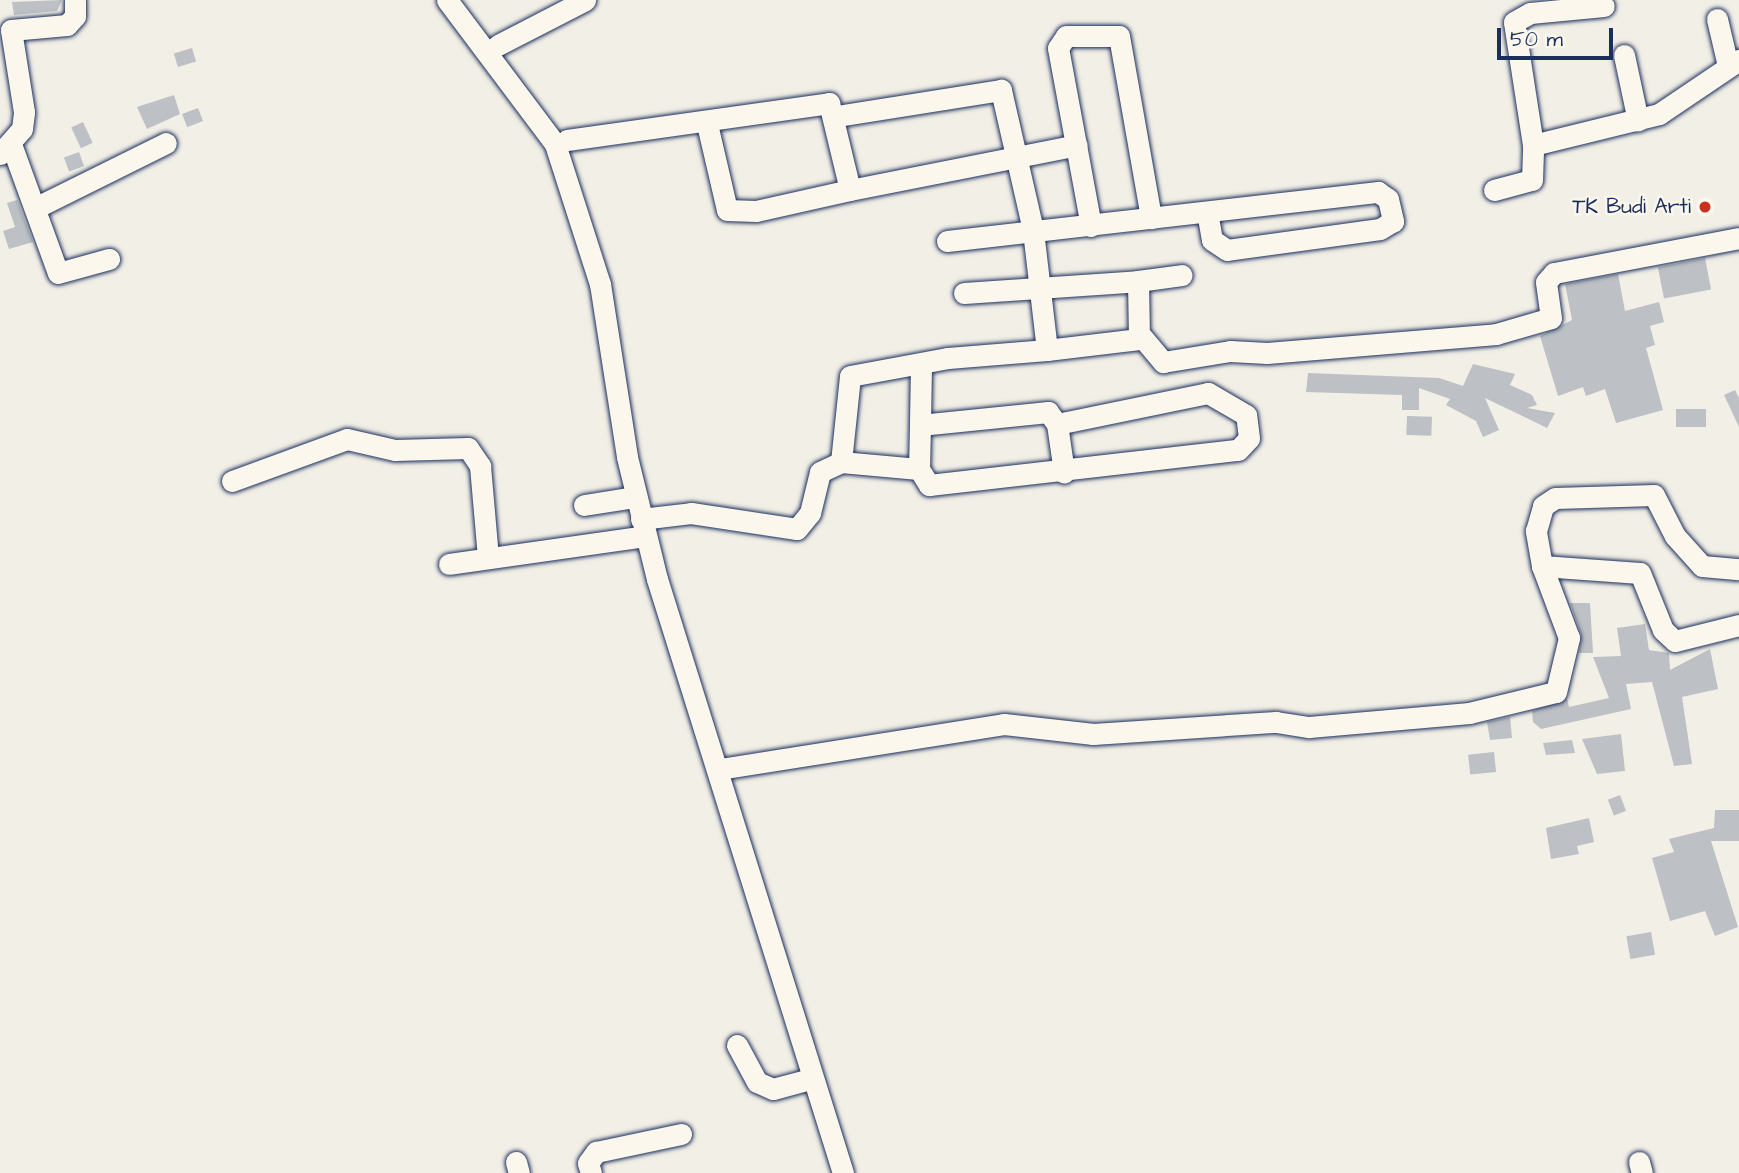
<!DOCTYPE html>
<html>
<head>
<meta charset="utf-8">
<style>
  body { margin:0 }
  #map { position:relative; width:1739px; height:1173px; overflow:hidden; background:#f2efe6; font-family:"Architects Daughter",sans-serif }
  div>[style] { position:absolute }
  .building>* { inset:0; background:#bdc0c4; transform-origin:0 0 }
  .roads { filter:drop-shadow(0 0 2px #1b2f5e) drop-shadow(0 0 2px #1b2f5e) }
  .minor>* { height:21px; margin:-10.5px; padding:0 10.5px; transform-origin:10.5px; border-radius:10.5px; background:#fbf7ec }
  .dots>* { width:19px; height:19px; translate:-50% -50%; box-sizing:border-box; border:4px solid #fbf7ec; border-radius:50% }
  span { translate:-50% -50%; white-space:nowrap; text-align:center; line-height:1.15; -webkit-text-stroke:5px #fbf7ec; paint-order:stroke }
  .poi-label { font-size:21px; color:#1b2f5e }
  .right { translate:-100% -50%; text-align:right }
  .scale { position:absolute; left:1497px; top:28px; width:116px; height:32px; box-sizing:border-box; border:4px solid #1b2f5e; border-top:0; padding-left:9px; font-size:21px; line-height:24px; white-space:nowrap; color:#1b2f5e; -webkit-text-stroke:5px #fbf7ec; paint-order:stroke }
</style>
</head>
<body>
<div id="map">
  <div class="building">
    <i style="clip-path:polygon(62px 0,57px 11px,14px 15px,12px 2px)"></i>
    <i style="left:192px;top:48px;width:14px;height:19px;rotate:73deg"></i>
    <i style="clip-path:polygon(174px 95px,180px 114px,147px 129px,137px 107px)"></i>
    <i style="left:198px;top:108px;width:14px;height:17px;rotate:69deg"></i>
    <i style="left:83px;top:122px;width:23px;height:13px;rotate:65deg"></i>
    <i style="left:79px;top:152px;width:15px;height:16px;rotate:70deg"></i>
    <i style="clip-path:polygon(17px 200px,33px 242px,9px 249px,3px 231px,15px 227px,7px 203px)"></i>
    <i style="left:1705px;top:258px;width:32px;height:48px;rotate:79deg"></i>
    <i style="clip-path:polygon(1618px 274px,1625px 311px,1659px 302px,1664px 322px,1650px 326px,1655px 345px,1646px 348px,1663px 410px,1616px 423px,1605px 389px,1586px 396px,1583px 387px,1558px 396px,1540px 336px,1572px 320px,1565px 284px)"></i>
    <i style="clip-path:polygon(1473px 364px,1515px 374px,1510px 385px,1532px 395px,1537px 405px,1527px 408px,1555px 413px,1547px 428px,1485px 398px,1499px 430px,1483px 437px,1476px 421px,1446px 405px,1450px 399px,1419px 388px,1419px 410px,1402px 410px,1402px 395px,1306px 392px,1308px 373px,1439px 378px,1463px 386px)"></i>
    <i style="clip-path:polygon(1735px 390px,1739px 398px,1739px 427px,1724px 395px)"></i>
    <i style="left:1676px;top:409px;width:30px;height:18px"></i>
    <i style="left:1407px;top:416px;width:25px;height:19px;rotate:2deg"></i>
    <i style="clip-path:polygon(1570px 603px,1590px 603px,1593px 653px,1579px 653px,1581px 634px)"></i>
    <i style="clip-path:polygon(1645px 624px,1649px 650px,1669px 653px,1670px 670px,1710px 649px,1718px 689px,1682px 697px,1692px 764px,1674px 766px,1652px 682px,1626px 684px,1631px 709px,1541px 729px,1533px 722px,1532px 711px,1567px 698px,1569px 707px,1609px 698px,1593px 657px,1621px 656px,1617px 628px)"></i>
    <i style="clip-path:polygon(1510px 717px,1512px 738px,1490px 740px,1487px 722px)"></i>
    <i style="clip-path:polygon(1621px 734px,1625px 771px,1597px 774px,1582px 739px)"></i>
    <i style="clip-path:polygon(1572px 740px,1575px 753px,1546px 755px,1543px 743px)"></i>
    <i style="left:1494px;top:752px;width:20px;height:26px;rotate:84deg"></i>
    <i style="left:1620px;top:795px;width:17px;height:13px;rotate:69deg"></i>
    <i style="clip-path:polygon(1715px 810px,1739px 810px,1739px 841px,1711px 841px,1738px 927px,1715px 936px,1705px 911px,1670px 921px,1652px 858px,1674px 852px,1669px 839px,1714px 828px)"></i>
    <i style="clip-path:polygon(1589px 818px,1594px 842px,1577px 846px,1579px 854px,1551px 859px,1546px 828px)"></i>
    <i style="left:1651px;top:932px;width:23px;height:25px;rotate:80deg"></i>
  </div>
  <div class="roads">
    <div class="minor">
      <i style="left:447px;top:0;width:180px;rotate:53.1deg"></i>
      <i style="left:555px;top:144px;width:147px;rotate:72.2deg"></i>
      <i style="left:600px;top:284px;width:175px;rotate:81.1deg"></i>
      <i style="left:627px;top:457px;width:126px;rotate:76.2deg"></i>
      <i style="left:657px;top:579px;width:622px;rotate:72.61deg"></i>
      <i style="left:1717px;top:19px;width:48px;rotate:76.8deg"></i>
      <i style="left:498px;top:45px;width:98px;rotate:-27.3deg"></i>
      <i style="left:1624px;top:55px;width:67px;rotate:78deg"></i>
      <i style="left:707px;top:124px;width:88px;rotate:76.9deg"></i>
      <i style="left:727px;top:210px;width:29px;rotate:2deg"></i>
      <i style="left:756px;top:211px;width:96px;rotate:-12.6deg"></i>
      <i style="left:567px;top:140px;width:265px;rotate:-8deg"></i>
      <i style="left:829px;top:103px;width:89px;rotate:76.4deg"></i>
      <i style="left:850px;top:190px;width:231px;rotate:-11.2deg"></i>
      <i style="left:11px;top:144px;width:137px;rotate:70deg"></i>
      <i style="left:58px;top:273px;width:53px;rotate:-15.4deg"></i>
      <i style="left:1533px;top:145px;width:124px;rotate:-98.8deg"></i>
      <i style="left:1514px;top:22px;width:18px;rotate:-29deg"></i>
      <i style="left:1530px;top:13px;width:74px;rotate:-5.4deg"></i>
      <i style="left:0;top:154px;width:33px;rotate:-49deg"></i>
      <i style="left:22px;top:129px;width:17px;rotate:-83deg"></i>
      <i style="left:24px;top:112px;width:83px;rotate:-99deg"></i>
      <i style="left:11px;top:30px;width:56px;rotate:-5.1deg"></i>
      <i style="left:67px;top:25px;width:12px;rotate:-48deg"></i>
      <i style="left:75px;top:16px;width:16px;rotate:-90deg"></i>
      <i style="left:1494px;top:190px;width:39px;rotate:-15deg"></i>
      <i style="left:1532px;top:180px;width:35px;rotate:-88deg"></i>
      <i style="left:1533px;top:145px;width:130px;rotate:-13.8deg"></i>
      <i style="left:1659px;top:114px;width:97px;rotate:-34deg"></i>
      <i style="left:35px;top:208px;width:146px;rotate:-26.4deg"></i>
      <i style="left:1091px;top:226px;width:181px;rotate:-100.5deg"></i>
      <i style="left:1058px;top:48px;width:14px;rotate:-56deg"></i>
      <i style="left:1066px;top:36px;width:53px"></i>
      <i style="left:1119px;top:36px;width:185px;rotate:80deg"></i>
      <i style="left:947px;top:241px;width:434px;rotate:-6.5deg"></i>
      <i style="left:1378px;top:192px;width:12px;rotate:35deg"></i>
      <i style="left:1388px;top:199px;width:23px;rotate:77deg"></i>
      <i style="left:1393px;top:221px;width:15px;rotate:148deg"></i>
      <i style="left:1380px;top:229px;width:154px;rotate:172.2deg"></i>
      <i style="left:1227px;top:250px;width:18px;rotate:-146deg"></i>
      <i style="left:1212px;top:240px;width:28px;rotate:-100deg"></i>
      <i style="left:1138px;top:281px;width:44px;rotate:-7.8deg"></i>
      <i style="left:964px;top:293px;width:174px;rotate:-3.9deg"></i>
      <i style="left:1138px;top:281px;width:58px;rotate:89deg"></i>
      <i style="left:1139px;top:339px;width:93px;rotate:173.2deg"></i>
      <i style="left:1142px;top:337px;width:33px;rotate:50deg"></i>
      <i style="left:1163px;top:362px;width:68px;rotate:-9.3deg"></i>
      <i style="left:1230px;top:351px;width:37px;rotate:3deg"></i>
      <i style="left:1267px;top:353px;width:230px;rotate:-4.7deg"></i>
      <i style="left:1496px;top:334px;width:57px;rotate:-16.2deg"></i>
      <i style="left:1551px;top:318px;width:36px;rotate:-98deg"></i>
      <i style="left:1546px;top:282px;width:12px;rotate:-48deg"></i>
      <i style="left:1554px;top:273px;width:188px;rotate:-10.7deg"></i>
      <i style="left:921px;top:365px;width:60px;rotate:91deg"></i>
      <i style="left:920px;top:425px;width:129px;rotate:-5.8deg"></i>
      <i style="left:1048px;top:412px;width:15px;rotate:53deg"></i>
      <i style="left:1057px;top:424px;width:49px;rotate:81.7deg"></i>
      <i style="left:920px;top:425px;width:44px;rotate:91.3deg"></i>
      <i style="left:919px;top:469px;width:19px;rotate:58deg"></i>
      <i style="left:929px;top:485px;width:311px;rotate:-6.5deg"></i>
      <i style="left:1238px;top:450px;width:16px;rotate:-47deg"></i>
      <i style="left:1249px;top:438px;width:23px;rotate:-97deg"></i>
      <i style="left:1246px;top:415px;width:44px;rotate:-149.9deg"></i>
      <i style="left:1208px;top:393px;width:154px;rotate:168.4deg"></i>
      <i style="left:841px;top:462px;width:78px;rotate:5.1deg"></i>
      <i style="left:232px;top:481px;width:122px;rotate:-20.1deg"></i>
      <i style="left:347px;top:439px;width:49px;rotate:12.9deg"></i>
      <i style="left:395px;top:450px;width:73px;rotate:-1.6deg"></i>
      <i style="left:468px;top:448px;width:22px;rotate:56deg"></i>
      <i style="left:480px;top:466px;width:92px;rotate:85deg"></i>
      <i style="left:584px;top:505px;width:52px;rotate:-8.9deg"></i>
      <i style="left:641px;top:519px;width:50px;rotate:-6.8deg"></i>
      <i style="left:691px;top:513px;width:107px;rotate:8.6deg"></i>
      <i style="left:797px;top:529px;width:21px;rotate:-51deg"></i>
      <i style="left:810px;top:513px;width:42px;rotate:-76.3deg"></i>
      <i style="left:820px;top:472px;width:23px;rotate:-25deg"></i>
      <i style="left:841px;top:462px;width:86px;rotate:-84deg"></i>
      <i style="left:850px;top:376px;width:100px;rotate:-10.4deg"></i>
      <i style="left:948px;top:358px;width:99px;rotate:-4.6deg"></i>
      <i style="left:1047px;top:350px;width:121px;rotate:-96.7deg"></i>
      <i style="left:1033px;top:230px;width:144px;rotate:-102.9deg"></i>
      <i style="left:1001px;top:90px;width:166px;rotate:171deg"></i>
      <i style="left:449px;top:564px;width:198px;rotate:-8.1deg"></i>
      <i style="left:1542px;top:566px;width:98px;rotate:4.1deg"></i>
      <i style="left:1640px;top:573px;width:61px;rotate:68deg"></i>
      <i style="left:1663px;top:630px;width:16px;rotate:43deg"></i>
      <i style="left:1675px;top:641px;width:66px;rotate:-14deg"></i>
      <i style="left:726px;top:768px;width:281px;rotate:-9deg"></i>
      <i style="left:1004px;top:724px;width:90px;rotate:6.4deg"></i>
      <i style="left:1093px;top:734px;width:183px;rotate:-3.8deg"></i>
      <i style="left:1276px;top:722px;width:33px;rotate:9deg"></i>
      <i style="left:1309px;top:727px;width:161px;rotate:-5deg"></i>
      <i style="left:1469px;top:713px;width:89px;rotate:-13.6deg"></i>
      <i style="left:1556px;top:692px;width:56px;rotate:-76.5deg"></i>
      <i style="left:1569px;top:638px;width:77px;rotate:-110.6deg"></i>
      <i style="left:1542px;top:566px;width:36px;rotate:-100deg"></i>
      <i style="left:1536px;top:531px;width:26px;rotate:-74deg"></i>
      <i style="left:1543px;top:506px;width:14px;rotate:-34deg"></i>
      <i style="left:1555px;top:498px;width:99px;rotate:-1.7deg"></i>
      <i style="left:1654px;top:495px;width:46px;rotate:62.9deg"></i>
      <i style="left:1675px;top:536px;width:40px;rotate:48deg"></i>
      <i style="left:1702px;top:566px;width:37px;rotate:5deg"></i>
      <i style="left:737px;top:1045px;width:42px;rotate:61.6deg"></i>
      <i style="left:757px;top:1082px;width:17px;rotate:24deg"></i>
      <i style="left:773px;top:1089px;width:39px;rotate:-15deg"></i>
      <i style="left:516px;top:1162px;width:11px;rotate:75deg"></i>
      <i style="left:1639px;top:1162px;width:11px;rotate:75deg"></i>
      <i style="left:591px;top:1173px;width:10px;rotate:-107deg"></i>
      <i style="left:588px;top:1163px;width:14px;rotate:-54deg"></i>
      <i style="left:596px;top:1152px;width:87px;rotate:-12deg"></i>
    </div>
  </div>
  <div class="dots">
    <i style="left:1705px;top:207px;background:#c8321e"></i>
  </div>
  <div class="poi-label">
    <span class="right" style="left:1691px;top:207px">TK Budi Arti</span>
  </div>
  <div class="scale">50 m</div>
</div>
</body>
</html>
